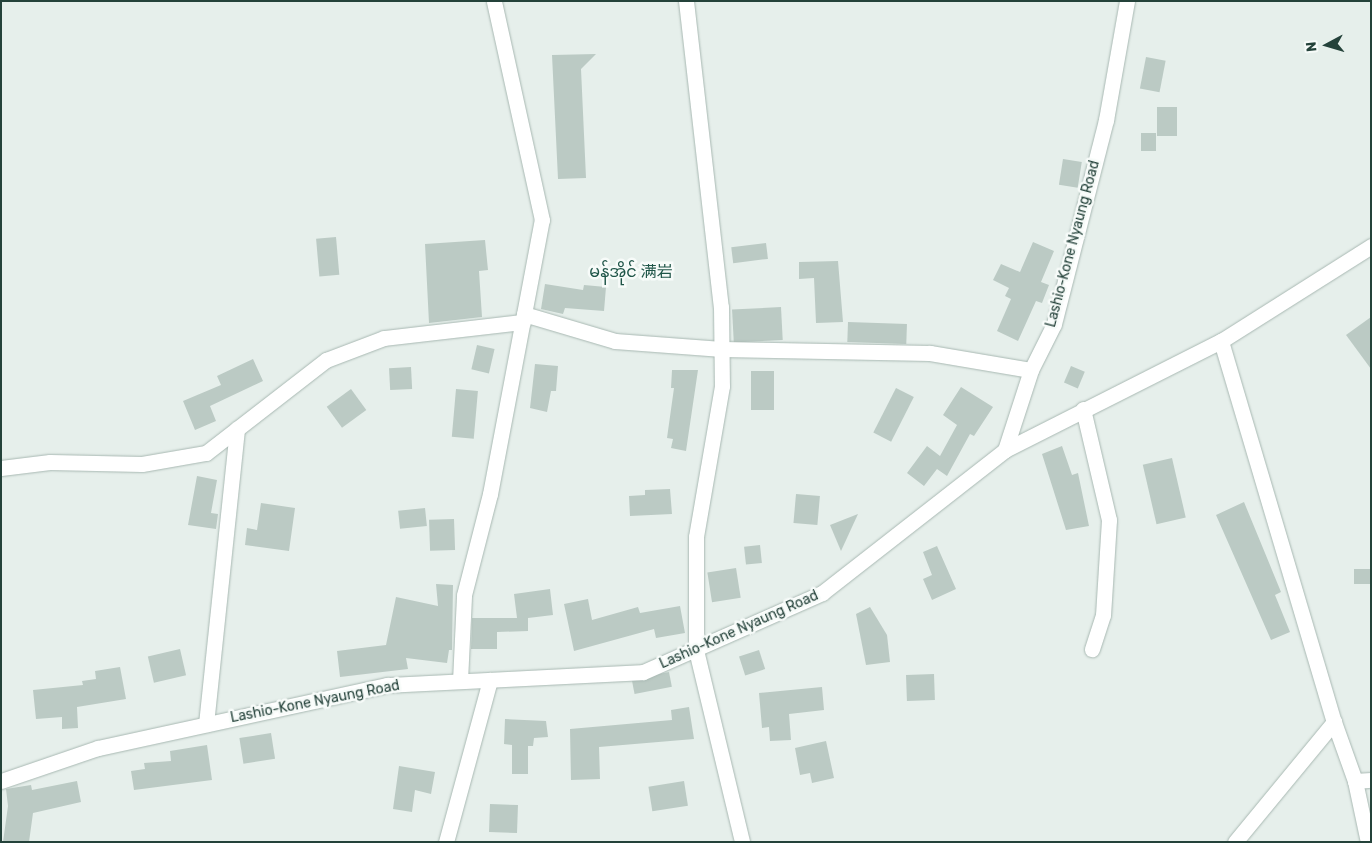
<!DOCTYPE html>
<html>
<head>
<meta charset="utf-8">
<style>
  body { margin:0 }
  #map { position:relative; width:1372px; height:843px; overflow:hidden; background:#e6efeb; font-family:Rubik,"Noto Sans SC","Noto Sans Myanmar",sans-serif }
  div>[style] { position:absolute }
  .building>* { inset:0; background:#bbcac4; transform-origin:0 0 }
  .roads { filter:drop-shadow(0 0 1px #a8b8b2) drop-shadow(0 0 1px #a8b8b2) }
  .minor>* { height:15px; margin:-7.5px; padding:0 7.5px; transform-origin:7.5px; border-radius:7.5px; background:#fff }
  .tertiary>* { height:15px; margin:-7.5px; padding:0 7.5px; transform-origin:7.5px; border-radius:7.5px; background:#fff }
  .secondary>* { height:15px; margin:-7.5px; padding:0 7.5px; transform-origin:7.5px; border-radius:7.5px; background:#fff }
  span { translate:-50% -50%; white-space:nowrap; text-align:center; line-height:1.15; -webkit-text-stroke:5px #f7fbf9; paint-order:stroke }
  .street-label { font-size:14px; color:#24423a }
  .quarter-label { font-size:16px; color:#1f5548 }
  .frame { position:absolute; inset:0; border:2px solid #24423a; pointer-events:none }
  .north { position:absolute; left:1302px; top:20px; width:50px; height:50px; -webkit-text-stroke:4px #f7fbf9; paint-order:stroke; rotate:264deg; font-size:14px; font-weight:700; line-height:20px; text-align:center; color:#24423a }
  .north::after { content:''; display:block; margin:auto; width:18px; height:22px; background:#24423a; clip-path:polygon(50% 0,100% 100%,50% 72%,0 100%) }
</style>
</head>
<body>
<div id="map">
  <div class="building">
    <i style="clip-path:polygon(596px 54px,581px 69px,586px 178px,558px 179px,552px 55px)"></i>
    <i style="left:1146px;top:57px;width:20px;height:32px;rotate:11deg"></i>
    <i style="left:1157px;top:107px;width:20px;height:29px"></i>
    <i style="left:1141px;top:133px;width:15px;height:18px"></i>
    <i style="left:1063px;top:159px;width:19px;height:26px;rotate:9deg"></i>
    <i style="left:336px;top:237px;width:38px;height:20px;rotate:85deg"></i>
    <i style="clip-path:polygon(485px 240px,488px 270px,479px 271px,482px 317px,429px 323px,425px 244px)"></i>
    <i style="clip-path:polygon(1033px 242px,1054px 251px,1041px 282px,1049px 285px,1042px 303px,1036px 301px,1018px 341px,997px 331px,1011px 299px,1005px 296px,1009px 288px,993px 280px,1001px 264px,1020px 272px)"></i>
    <i style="left:766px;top:243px;width:16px;height:35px;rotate:83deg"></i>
    <i style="clip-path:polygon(838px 261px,843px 322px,816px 323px,814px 278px,799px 279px,799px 262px)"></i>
    <i style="clip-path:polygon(545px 284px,583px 290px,584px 285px,606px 287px,604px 311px,565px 308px,563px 314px,541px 309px)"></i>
    <i style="left:781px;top:307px;width:33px;height:49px;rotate:87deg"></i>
    <i style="clip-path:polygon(1371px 317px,1371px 369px,1346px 335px)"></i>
    <i style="left:848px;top:322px;width:59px;height:20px;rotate:2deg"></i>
    <i style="left:477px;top:345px;width:18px;height:25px;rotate:13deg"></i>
    <i style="clip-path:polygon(253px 359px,263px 381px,210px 406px,216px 421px,195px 430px,183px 401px,221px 385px,217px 376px)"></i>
    <i style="clip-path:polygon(535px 364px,558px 366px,556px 391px,551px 391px,547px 412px,530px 408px)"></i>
    <i style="left:1071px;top:366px;width:15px;height:18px;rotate:23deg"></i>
    <i style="left:411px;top:367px;width:22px;height:22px;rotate:87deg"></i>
    <i style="clip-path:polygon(672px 370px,698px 370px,686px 451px,671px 448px,673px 439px,667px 438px,674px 388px,671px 388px)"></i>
    <i style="left:751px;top:371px;width:23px;height:39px"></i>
    <i style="clip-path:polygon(961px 387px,993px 407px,974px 436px,970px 434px,947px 476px,937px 469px,924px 486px,907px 473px,927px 446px,940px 456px,957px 425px,943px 415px)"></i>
    <i style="left:896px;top:388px;width:20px;height:50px;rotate:27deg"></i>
    <i style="left:351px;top:389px;width:26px;height:30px;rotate:54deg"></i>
    <i style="left:456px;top:389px;width:22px;height:48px;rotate:5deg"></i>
    <i style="clip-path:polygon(1062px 446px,1072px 475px,1078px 473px,1089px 526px,1066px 530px,1042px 454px)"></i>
    <i style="left:1172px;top:458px;width:61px;height:30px;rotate:77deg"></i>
    <i style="clip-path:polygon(197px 476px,217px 480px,211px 513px,218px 514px,216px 529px,188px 525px)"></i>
    <i style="clip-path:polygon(670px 489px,672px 514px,630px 516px,629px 496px,645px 495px,645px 490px)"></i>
    <i style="left:796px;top:494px;width:24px;height:29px;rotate:5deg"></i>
    <i style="clip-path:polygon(1244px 502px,1281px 592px,1275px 595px,1290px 632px,1271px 640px,1216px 515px)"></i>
    <i style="clip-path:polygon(261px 503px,295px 508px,289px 551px,245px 545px,247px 528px,257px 530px)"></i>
    <i style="left:425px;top:508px;width:18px;height:27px;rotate:84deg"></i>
    <i style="clip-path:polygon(858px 514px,841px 551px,830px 525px)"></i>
    <i style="left:454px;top:519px;width:31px;height:25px;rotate:88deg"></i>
    <i style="left:760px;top:545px;width:18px;height:16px;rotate:84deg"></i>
    <i style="clip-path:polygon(937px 546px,956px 589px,932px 600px,923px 579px,932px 575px,923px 552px)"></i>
    <i style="left:736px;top:568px;width:30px;height:29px;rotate:81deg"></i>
    <i style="left:1354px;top:569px;width:17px;height:15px"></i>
    <i style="clip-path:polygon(436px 584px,453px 585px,452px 650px,449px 650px,447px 663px,406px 658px,408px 669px,340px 677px,337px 651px,386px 645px,396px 597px,438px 606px)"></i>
    <i style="clip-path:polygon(550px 589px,553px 615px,528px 618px,528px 631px,497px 632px,497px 649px,471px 649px,472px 618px,517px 618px,514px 594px)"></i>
    <i style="clip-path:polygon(588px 599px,592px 620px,638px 607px,640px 613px,680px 606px,685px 633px,656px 638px,654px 629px,574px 651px,564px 604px)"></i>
    <i style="clip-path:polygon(870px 607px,887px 635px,890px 662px,866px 665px,856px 614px)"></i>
    <i style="left:180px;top:649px;width:27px;height:33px;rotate:77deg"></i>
    <i style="left:759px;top:650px;width:20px;height:21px;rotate:72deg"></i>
    <i style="clip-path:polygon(120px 667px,126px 699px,77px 707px,78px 728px,62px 729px,62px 717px,36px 719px,33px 690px,83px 685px,82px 681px,96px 679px,95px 671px)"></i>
    <i style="left:669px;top:672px;width:15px;height:38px;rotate:79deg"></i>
    <i style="left:934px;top:674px;width:26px;height:28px;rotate:88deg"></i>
    <i style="clip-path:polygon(822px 687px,824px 710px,789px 714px,791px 740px,770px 741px,769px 727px,762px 728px,759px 693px)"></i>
    <i style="clip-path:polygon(689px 707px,694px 739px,599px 747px,600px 779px,571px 780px,570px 729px,672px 720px,671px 710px)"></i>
    <i style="clip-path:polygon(505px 719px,546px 721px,548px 737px,534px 738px,533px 746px,528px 746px,528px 774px,512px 774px,512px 745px,504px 744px)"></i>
    <i style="left:271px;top:733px;width:26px;height:32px;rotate:81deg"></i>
    <i style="clip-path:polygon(826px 741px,834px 778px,812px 783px,810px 773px,800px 775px,795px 748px)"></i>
    <i style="clip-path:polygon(207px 745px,212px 780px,134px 790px,131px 771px,145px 769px,144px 763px,171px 761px,170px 751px)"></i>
    <i style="clip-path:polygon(399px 766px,435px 772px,431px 794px,415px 790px,412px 812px,393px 809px)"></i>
    <i style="clip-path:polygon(77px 781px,81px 802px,33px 813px,29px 842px,3px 842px,8px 806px,6px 789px,31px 785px,32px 790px)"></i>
    <i style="left:684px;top:781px;width:25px;height:36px;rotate:81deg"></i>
    <i style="left:490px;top:804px;width:28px;height:28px;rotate:2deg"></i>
  </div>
  <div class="roads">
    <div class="minor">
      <i style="left:686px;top:1px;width:308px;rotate:83.5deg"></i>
      <i style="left:721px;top:307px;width:79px;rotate:89.3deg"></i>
      <i style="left:722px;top:386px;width:153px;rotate:99.8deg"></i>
      <i style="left:696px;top:537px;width:113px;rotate:90deg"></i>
      <i style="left:696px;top:650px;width:197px;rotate:76.5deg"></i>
      <i style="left:524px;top:314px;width:95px;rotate:16.5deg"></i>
      <i style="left:615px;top:341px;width:107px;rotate:4.3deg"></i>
      <i style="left:722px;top:349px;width:208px;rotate:1.1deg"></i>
      <i style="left:930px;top:353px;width:102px;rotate:9.6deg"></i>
      <i style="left:1221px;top:341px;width:397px;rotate:73.5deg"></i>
      <i style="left:1334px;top:722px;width:63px;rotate:70.4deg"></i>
      <i style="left:1355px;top:781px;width:62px;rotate:78deg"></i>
      <i style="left:1083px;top:409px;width:114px;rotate:76.8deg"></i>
      <i style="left:1109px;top:520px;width:95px;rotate:93.6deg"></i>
      <i style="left:1103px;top:615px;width:36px;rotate:108deg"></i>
      <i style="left:1px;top:468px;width:49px;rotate:-7deg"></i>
      <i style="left:50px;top:462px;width:92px;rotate:1.2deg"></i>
      <i style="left:142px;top:464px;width:65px;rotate:-9.8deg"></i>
      <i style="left:206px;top:453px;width:152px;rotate:-37.8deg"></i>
      <i style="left:326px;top:360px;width:62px;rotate:-20.8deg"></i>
      <i style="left:384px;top:338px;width:140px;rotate:-6.6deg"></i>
      <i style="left:460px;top:681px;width:86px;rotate:-87.3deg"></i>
      <i style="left:464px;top:595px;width:104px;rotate:-75.6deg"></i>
      <i style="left:490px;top:494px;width:279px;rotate:-79.3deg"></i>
      <i style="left:542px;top:220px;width:224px;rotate:-102.4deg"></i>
      <i style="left:206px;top:724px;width:297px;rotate:-84deg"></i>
      <i style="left:1355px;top:781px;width:16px;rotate:-4deg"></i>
      <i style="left:446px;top:842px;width:168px;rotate:-74.8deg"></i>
      <i style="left:1235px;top:842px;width:156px;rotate:-50.5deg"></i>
    </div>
    <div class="tertiary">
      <i style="left:1005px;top:450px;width:242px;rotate:-26.8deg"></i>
      <i style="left:1221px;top:341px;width:178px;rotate:-32.3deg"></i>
    </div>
    <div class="secondary">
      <i style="left:1px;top:781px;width:102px;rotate:-18.8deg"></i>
      <i style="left:98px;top:748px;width:296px;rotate:-12.3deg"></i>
      <i style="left:387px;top:685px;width:256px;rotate:-2.9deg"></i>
      <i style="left:643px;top:672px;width:196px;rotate:-23.8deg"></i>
      <i style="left:822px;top:593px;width:232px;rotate:-38deg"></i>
      <i style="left:1005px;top:450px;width:84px;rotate:-72deg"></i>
      <i style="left:1031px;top:370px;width:51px;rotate:-63.4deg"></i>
      <i style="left:1054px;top:324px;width:211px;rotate:-75.7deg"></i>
      <i style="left:1106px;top:120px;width:121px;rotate:-80deg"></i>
    </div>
  </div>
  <div class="street-label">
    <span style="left:1073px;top:244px;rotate:-75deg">Lashio-Kone Nyaung Road</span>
    <span style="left:739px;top:630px;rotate:-24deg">Lashio-Kone Nyaung Road</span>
    <span style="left:315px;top:702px;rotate:-11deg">Lashio-Kone Nyaung Road</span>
  </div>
  <div class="quarter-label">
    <span style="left:631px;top:272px">မန်အိုင် 满岩</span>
  </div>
  <div class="frame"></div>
  <div class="north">N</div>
</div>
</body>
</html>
